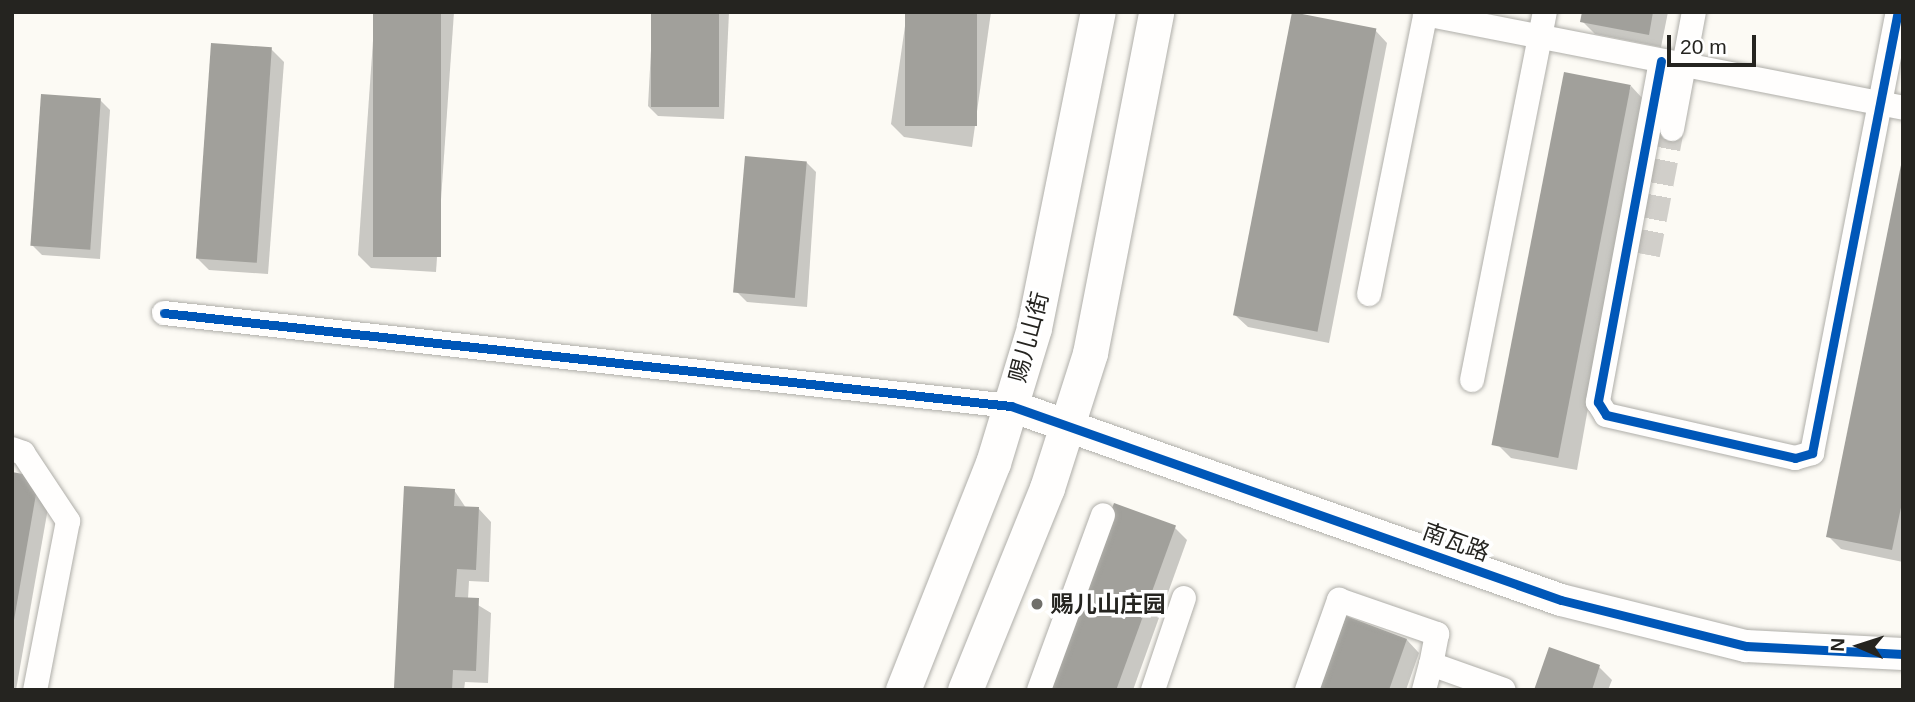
<!DOCTYPE html>
<html>
<head>
<meta charset="utf-8">
<style>
  body { margin:0 }
  #map { position:relative; width:1915px; height:702px; overflow:hidden; background:#fcfaf4; font-family:Arial,"Noto Sans SC",sans-serif }
  div>[style] { position:absolute }
  .shadow>* { inset:0; background:#0003 }
  .building>* { inset:0; background:#a1a09b; transform-origin:0 0 }
  .minor-tunnel>* { height:24px; margin-top:-12px; transform-origin:0; background:repeating-linear-gradient(90deg,#d1cfca 0 24px,transparent 0 36px) }
  .roads { filter:drop-shadow(0 0 2px #afaea9) drop-shadow(0 0 2px #afaea9) }
  .minor>* { height:24px; margin:-12px; padding:0 12px; transform-origin:12px; border-radius:12px; background:#fffefd }
  .tertiary>* { height:32px; margin:-16px; padding:0 16px; transform-origin:16px; border-radius:16px; background:#fffefd }
  .secondary>* { height:35px; margin:-17.5px; padding:0 17.5px; transform-origin:17.5px; border-radius:17.5px; background:#fffefd }
  .cycleway>* { height:9px; margin:-4.5px; padding:0 4.5px; transform-origin:4.5px; border-radius:4.5px; background:#0057b8 }
  .dots>* { width:19px; height:19px; translate:-50% -50%; box-sizing:border-box; border:4px solid #fff; border-radius:50% }
  span { translate:-50% -50%; white-space:nowrap; text-align:center; line-height:1.15; -webkit-text-stroke:7px #fff; paint-order:stroke }
  .street-label { font-size:23px; color:#252420 }
  .poi-label { font-size:23px; color:#252420; font-weight:700 }
  .left { translate:0 -50%; text-align:left }
  .frame { position:absolute; inset:0; border:14px solid #252420; pointer-events:none }
  .north { position:absolute; left:1824px; top:611px; width:70px; height:70px; -webkit-text-stroke:5px #fff; paint-order:stroke; rotate:273deg; font-size:19px; font-weight:700; line-height:28px; text-align:center; color:#252420 }
  .north::after { content:''; display:block; margin:auto; width:24px; height:32px; background:#252420; clip-path:polygon(50% 0,100% 100%,50% 72%,0 100%) }
  .scale { position:absolute; left:1667px; top:35px; width:89px; height:32px; box-sizing:border-box; border:4px solid #252420; border-top:0; padding-left:9px; font-size:21px; line-height:24px; white-space:nowrap; color:#252420; -webkit-text-stroke:5px #fff; paint-order:stroke }
</style>
</head>
<body>
<div id="map">
  <div class="shadow">
    <i style="clip-path:polygon(375px 12px,454px 12px,436px 272px,371px 268px,358px 255px)"></i>
    <i style="clip-path:polygon(653px 12px,729px 12px,724px 119px,658px 116px,648px 106px)"></i>
    <i style="clip-path:polygon(907px 12px,991px 12px,972px 147px,904px 137px,891px 124px)"></i>
    <i style="clip-path:polygon(1584px 12px,1668px 12px,1661px 47px,1595px 34px,1582px 21px)"></i>
    <i style="clip-path:polygon(1375px 30px,1387px 43px,1329px 343px,1248px 327px,1235px 315px)"></i>
    <i style="clip-path:polygon(271px 49px,284px 62px,268px 274px,209px 270px,196px 257px)"></i>
    <i style="clip-path:polygon(1631px 86px,1643px 99px,1577px 470px,1511px 458px,1499px 446px)"></i>
    <i style="clip-path:polygon(100px 100px,110px 110px,100px 259px,42px 255px,32px 245px)"></i>
    <i style="clip-path:polygon(1903px 158px,1903px 562px,1841px 549px,1828px 536px)"></i>
    <i style="clip-path:polygon(806px 162px,816px 172px,807px 307px,747px 302px,737px 292px)"></i>
    <i style="clip-path:polygon(12px 474px,51px 491px,16px 690px,12px 690px)"></i>
    <i style="clip-path:polygon(454px 490px,466px 508px,479px 509px,491px 522px,489px 582px,469px 581px,468px 599px,491px 613px,488px 683px,465px 682px,464px 690px,398px 690px)"></i>
    <i style="clip-path:polygon(1175px 528px,1187px 540px,1133px 690px,1047px 690px)"></i>
    <i style="clip-path:polygon(1347px 618px,1407px 640px,1419px 653px,1406px 690px,1321px 690px)"></i>
    <i style="clip-path:polygon(1599px 667px,1612px 680px,1608px 690px,1536px 690px)"></i>
  </div>
  <div class="building">
    <i style="left:373px;top:12px;width:68px;height:245px"></i>
    <i style="left:651px;top:12px;width:68px;height:95px"></i>
    <i style="left:905px;top:12px;width:72px;height:114px"></i>
    <i style="left:1292px;top:12px;width:86px;height:309px;rotate:11deg"></i>
    <i style="clip-path:polygon(1582px 12px,1653px 12px,1649px 35px,1580px 22px)"></i>
    <i style="left:211px;top:43px;width:61px;height:216px;rotate:4deg"></i>
    <i style="left:1564px;top:72px;width:68px;height:380px;rotate:11deg"></i>
    <i style="left:41px;top:94px;width:60px;height:152px;rotate:4deg"></i>
    <i style="clip-path:polygon(1903px 155px,1903px 498px,1892px 550px,1826px 537px)"></i>
    <i style="left:745px;top:156px;width:62px;height:137px;rotate:5deg"></i>
    <i style="clip-path:polygon(12px 472px,39px 477px,14px 620px,12px 620px)"></i>
    <i style="clip-path:polygon(404px 486px,455px 489px,454px 506px,479px 507px,476px 570px,457px 569px,455px 597px,479px 598px,476px 671px,453px 670px,452px 690px,394px 688px)"></i>
    <i style="left:1114px;top:503px;width:66px;height:199px;rotate:20deg"></i>
    <i style="clip-path:polygon(1346px 616px,1407px 639px,1389px 690px,1319px 690px)"></i>
    <i style="clip-path:polygon(1549px 647px,1600px 665px,1592px 690px,1534px 690px)"></i>
  </div>
  <div class="minor-tunnel">
    <i style="left:1648px;top:255px;width:128px;rotate:-79.2deg"></i>
  </div>
  <div class="roads">
    <div class="minor">
      <i style="left:1425px;top:14px;width:487px;rotate:11.1deg"></i>
      <i style="left:1661px;top:61px;width:347px;rotate:100.5deg"></i>
      <i style="left:1598px;top:402px;width:15px;rotate:58deg"></i>
      <i style="left:1606px;top:415px;width:194px;rotate:12.8deg"></i>
      <i style="left:1795px;top:458px;width:18px;rotate:-16deg"></i>
      <i style="left:1812px;top:453px;width:449px;rotate:-79deg"></i>
      <i style="left:1672px;top:129px;width:119px;rotate:-79.4deg"></i>
      <i style="left:1369px;top:294px;width:288px;rotate:-78.6deg"></i>
      <i style="left:164px;top:313px;width:852px;rotate:6.27deg"></i>
      <i style="left:1472px;top:380px;width:375px;rotate:-78.8deg"></i>
      <i style="left:12px;top:449px;width:12px;rotate:20deg"></i>
      <i style="left:23px;top:453px;width:82px;rotate:56.5deg"></i>
      <i style="left:68px;top:521px;width:172px;rotate:101deg"></i>
      <i style="left:1039px;top:690px;width:186px;rotate:-69.9deg"></i>
      <i style="left:1153px;top:690px;width:97px;rotate:-71.4deg"></i>
      <i style="left:1307px;top:690px;width:96px;rotate:-70.4deg"></i>
      <i style="left:1339px;top:600px;width:104px;rotate:19.1deg"></i>
      <i style="left:1437px;top:634px;width:31px;rotate:101deg"></i>
      <i style="left:1424px;top:690px;width:27px;rotate:-75deg"></i>
      <i style="left:1431px;top:664px;width:77px;rotate:19.6deg"></i>
    </div>
    <div class="tertiary">
      <i style="left:1011px;top:406px;width:583px;rotate:19.43deg"></i>
      <i style="left:1561px;top:600px;width:191px;rotate:14deg"></i>
      <i style="left:1746px;top:646px;width:157px;rotate:2.9deg"></i>
    </div>
    <div class="secondary">
      <i style="left:903px;top:690px;width:244px;rotate:-68.4deg"></i>
      <i style="left:993px;top:463px;width:141px;rotate:-73.1deg"></i>
      <i style="left:1034px;top:328px;width:322px;rotate:-78.6deg"></i>
      <i style="left:965px;top:690px;width:218px;rotate:-67.9deg"></i>
      <i style="left:1047px;top:488px;width:142px;rotate:-72.3deg"></i>
      <i style="left:1090px;top:353px;width:347px;rotate:-79deg"></i>
    </div>
  </div>
  <div class="cycleway">
    <i style="left:1661px;top:61px;width:347px;rotate:100.5deg"></i>
    <i style="left:1598px;top:402px;width:15px;rotate:58deg"></i>
    <i style="left:1606px;top:415px;width:194px;rotate:12.8deg"></i>
    <i style="left:1795px;top:458px;width:18px;rotate:-16deg"></i>
    <i style="left:1812px;top:453px;width:449px;rotate:-79deg"></i>
    <i style="left:164px;top:313px;width:852px;rotate:6.27deg"></i>
    <i style="left:1011px;top:406px;width:583px;rotate:19.43deg"></i>
    <i style="left:1561px;top:600px;width:191px;rotate:14deg"></i>
    <i style="left:1746px;top:646px;width:157px;rotate:2.9deg"></i>
  </div>
  <div class="dots">
    <i style="left:1037px;top:604px;background:#706f6a"></i>
  </div>
  <div class="street-label">
    <span style="left:1029px;top:337px;rotate:-75deg">赐儿山街</span>
    <span style="left:1456px;top:542px;rotate:20deg">南瓦路</span>
  </div>
  <div class="poi-label">
    <span class="left" style="left:1051px;top:604px">赐儿山庄园</span>
  </div>
  <div class="frame"></div>
  <div class="north">N</div>
  <div class="scale">20 m</div>
</div>
</body>
</html>
